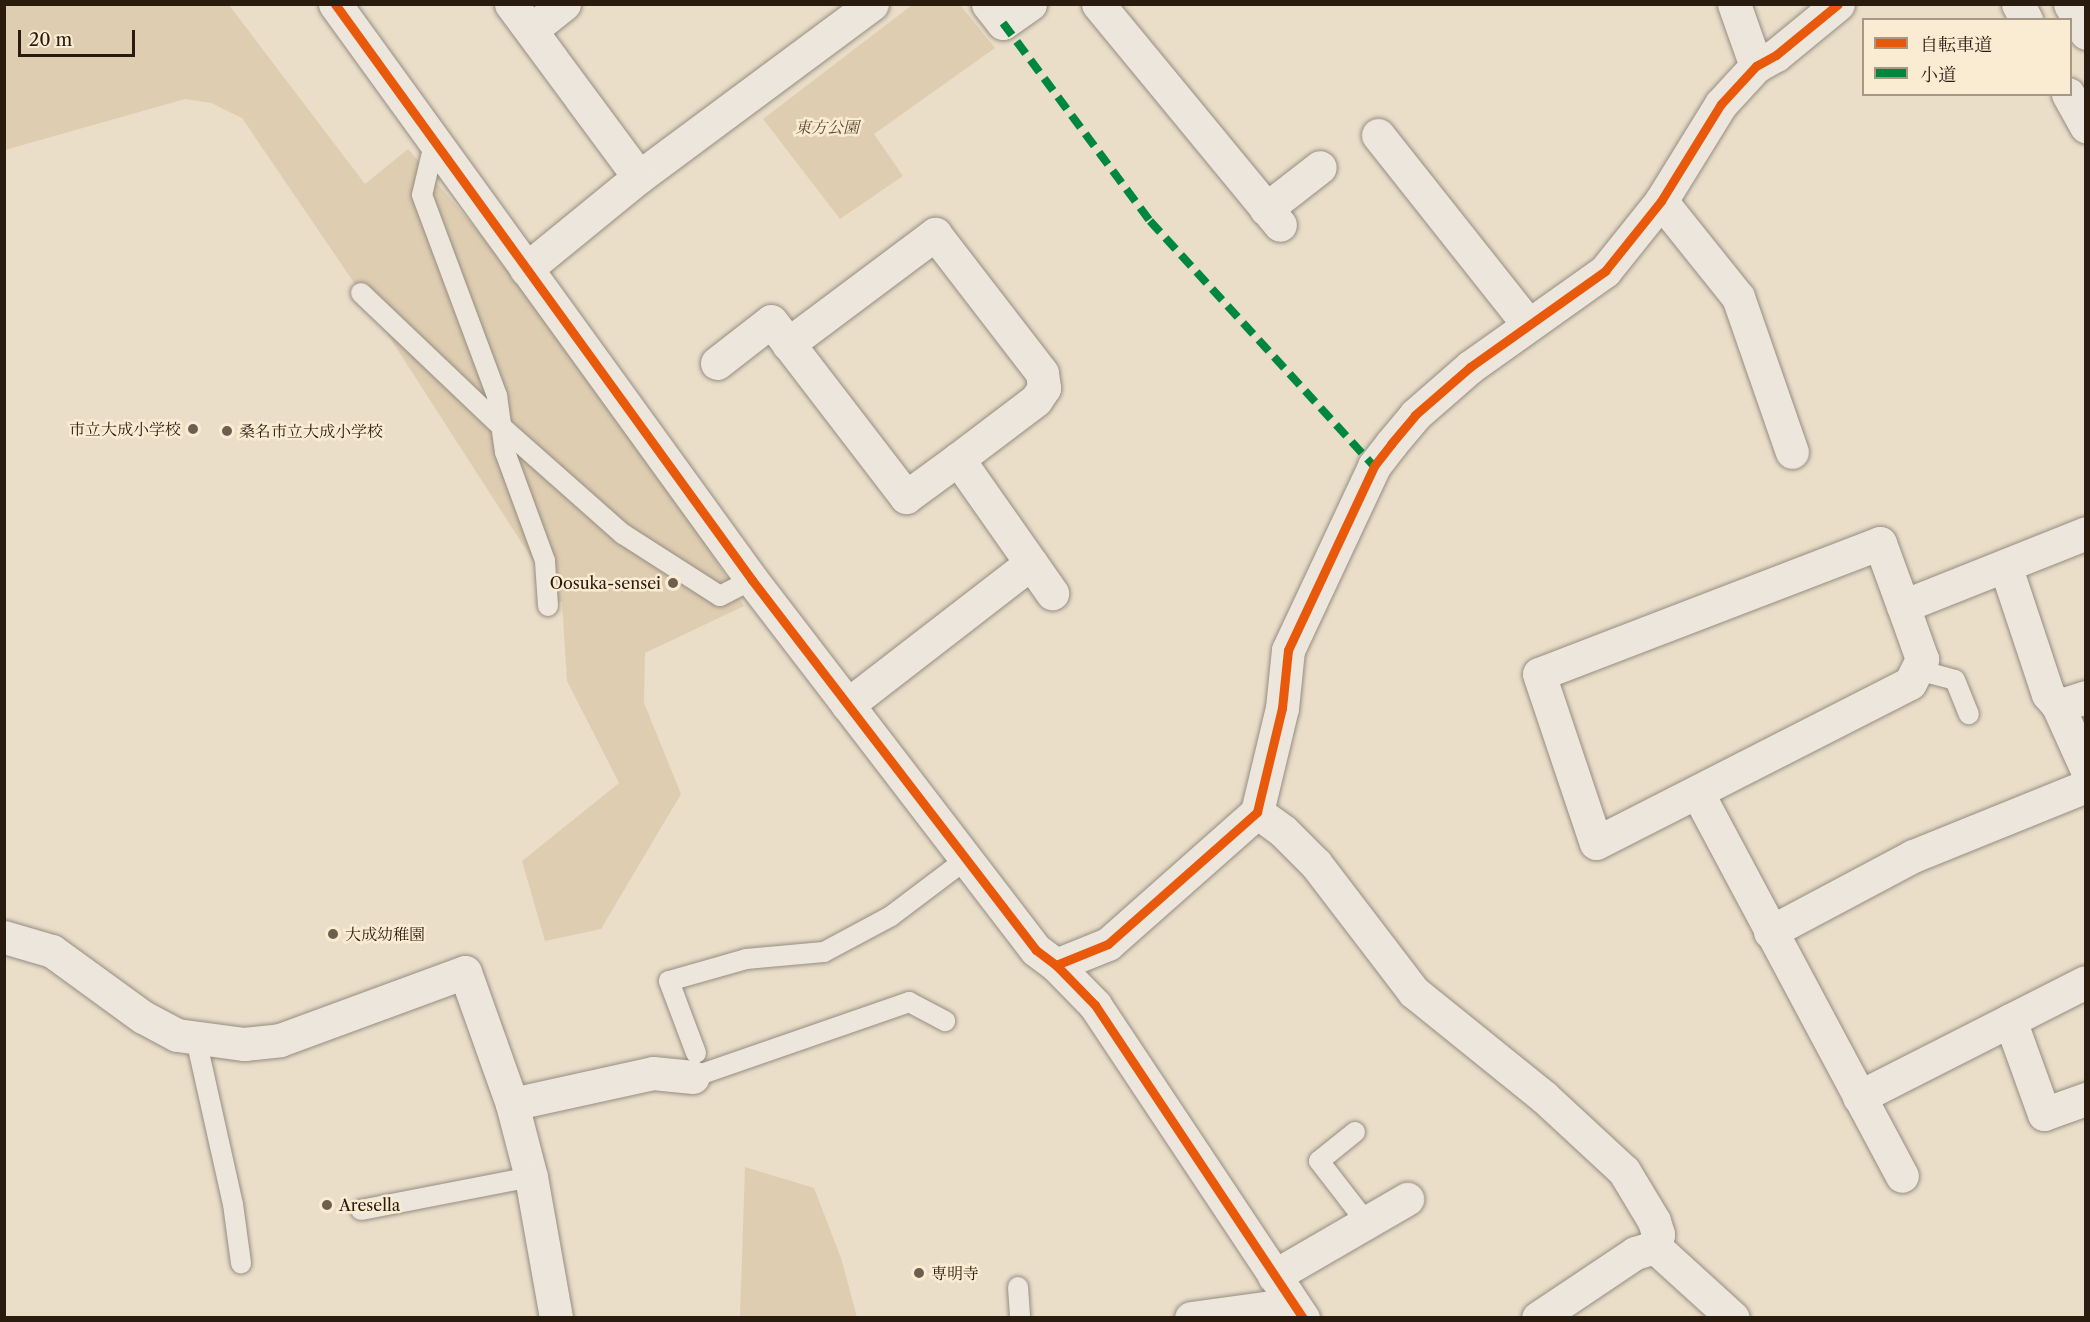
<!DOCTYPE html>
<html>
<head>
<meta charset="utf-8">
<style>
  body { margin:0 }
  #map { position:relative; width:2090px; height:1322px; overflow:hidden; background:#eadec9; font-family:"Libre Caslon Text","Noto Serif JP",serif }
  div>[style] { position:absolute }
  .green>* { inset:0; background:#decdb1 }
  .roads { filter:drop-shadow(0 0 2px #968d80) drop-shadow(0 0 2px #968d80) }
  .service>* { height:20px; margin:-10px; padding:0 10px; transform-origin:10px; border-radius:10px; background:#ede6dd }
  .minor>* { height:33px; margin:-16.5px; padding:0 16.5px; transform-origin:16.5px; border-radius:16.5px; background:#ede6dd }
  .tertiary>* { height:33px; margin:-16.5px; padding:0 16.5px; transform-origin:16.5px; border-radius:16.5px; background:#ede6dd }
  .quiet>* { height:8px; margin-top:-4px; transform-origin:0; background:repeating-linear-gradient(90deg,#00873e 0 15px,transparent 0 23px) }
  .cycleway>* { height:9px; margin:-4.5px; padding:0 4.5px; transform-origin:4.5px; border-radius:4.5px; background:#e8590c }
  .dots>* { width:16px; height:16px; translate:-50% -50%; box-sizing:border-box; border:3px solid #faecd3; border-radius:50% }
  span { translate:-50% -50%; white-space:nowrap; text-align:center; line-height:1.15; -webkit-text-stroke:5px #faecd3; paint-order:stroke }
  .park-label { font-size:16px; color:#5d4c39; font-style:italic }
  .poi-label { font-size:16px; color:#291b0e }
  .right { translate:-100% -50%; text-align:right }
  .left { translate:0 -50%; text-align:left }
  .frame { position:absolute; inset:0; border:6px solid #291b0e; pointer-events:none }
  .legend { position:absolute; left:1862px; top:18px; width:210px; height:78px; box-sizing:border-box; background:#faecd3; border:2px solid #a69884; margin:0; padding:8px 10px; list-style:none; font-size:18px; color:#291b0e }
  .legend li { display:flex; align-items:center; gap:12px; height:30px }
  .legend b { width:30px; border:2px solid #a69884 }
  .scale { position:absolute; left:18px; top:30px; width:117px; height:27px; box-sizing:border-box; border:3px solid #291b0e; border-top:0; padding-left:8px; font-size:18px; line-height:21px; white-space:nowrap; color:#291b0e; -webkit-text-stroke:4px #faecd3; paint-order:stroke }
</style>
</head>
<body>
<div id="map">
  <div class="green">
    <i style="clip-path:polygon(5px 5px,229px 5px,365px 184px,408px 149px,497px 254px,659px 469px,744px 606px,645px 653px,644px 703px,681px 794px,601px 929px,545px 941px,522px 861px,619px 783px,567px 681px,562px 602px,538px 602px,538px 568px,361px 293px,242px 118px,211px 103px,185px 99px,5px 150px)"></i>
    <i style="clip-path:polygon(912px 5px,960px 5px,995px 48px,874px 134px,903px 176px,840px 219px,763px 119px)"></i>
    <i style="clip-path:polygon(745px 1167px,814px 1188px,841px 1258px,857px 1317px,740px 1317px)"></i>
  </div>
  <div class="roads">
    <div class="service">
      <i style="left:434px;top:144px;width:52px;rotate:103.2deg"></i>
      <i style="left:422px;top:195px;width:215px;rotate:69.5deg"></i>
      <i style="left:497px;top:396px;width:57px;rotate:81.9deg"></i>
      <i style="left:505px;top:452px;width:116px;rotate:69.8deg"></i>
      <i style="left:545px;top:561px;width:45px;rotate:86.2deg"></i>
      <i style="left:361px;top:293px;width:196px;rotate:43.6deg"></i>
      <i style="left:503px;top:428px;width:160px;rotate:41.5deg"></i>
      <i style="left:623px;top:534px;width:115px;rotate:32.6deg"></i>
      <i style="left:720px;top:596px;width:36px;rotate:-27deg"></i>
      <i style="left:1918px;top:670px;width:38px;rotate:15deg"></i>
      <i style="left:1955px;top:680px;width:37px;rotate:68deg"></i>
      <i style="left:196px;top:1039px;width:169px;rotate:77.4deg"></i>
      <i style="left:233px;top:1204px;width:60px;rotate:82.3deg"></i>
      <i style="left:696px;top:1053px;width:77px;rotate:-110.6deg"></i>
      <i style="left:669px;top:981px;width:80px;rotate:-15.9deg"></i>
      <i style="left:746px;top:959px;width:78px;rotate:-5.1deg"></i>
      <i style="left:824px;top:952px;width:76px;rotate:-28.2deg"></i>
      <i style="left:891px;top:916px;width:93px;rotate:-37.1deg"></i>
      <i style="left:693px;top:1077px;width:229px;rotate:-19.1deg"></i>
      <i style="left:909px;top:1002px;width:41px;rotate:27.8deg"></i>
      <i style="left:1355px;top:1132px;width:46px;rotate:141.1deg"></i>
      <i style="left:1319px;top:1161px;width:78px;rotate:52.3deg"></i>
      <i style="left:361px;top:1210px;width:173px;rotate:-11deg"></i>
      <i style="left:1018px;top:1287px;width:31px;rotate:86deg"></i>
    </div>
    <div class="minor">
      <i style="left:335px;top:4px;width:711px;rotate:54.1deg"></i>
      <i style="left:752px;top:580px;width:466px;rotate:52.5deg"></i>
      <i style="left:1036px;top:950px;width:25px;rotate:37deg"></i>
      <i style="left:1056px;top:965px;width:56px;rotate:45.7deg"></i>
      <i style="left:1095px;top:1005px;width:376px;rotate:56.4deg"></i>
      <i style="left:511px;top:4px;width:215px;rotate:53.5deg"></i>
      <i style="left:639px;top:177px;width:290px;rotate:-36.6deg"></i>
      <i style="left:988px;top:4px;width:24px;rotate:52deg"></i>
      <i style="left:1003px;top:23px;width:33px;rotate:-35deg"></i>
      <i style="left:1098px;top:4px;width:286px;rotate:50.5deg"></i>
      <i style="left:1734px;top:4px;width:66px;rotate:70.5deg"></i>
      <i style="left:2018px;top:4px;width:18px;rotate:63deg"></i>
      <i style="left:531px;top:30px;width:42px;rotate:-38.2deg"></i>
      <i style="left:2068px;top:94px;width:37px;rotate:61deg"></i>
      <i style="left:1378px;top:135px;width:241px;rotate:51.6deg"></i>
      <i style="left:1661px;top:201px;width:123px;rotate:51.3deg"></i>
      <i style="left:1738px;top:297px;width:164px;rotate:70.8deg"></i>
      <i style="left:1266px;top:209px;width:68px;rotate:-37.9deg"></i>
      <i style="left:526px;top:269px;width:146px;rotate:-39.2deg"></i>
      <i style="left:788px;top:344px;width:184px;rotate:-36.8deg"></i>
      <i style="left:935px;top:234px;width:175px;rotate:52.4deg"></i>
      <i style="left:1042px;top:373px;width:15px;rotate:82deg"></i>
      <i style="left:1044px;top:388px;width:14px;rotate:124deg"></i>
      <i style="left:1036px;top:400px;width:98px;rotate:142.9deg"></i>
      <i style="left:958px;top:459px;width:127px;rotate:54.9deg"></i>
      <i style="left:1031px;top:563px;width:232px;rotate:142.3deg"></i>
      <i style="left:717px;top:363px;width:68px;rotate:-37.9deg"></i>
      <i style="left:771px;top:321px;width:222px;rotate:52.5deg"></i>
      <i style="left:906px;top:497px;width:64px;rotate:-36.2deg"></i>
      <i style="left:1031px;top:563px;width:37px;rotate:55deg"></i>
      <i style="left:2006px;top:568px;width:133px;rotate:71.6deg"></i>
      <i style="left:2048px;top:694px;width:16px;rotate:50deg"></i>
      <i style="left:1903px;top:606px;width:67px;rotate:-110.1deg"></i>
      <i style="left:1880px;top:543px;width:365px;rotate:159deg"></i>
      <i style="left:1539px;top:674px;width:178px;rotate:71.4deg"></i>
      <i style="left:1596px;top:843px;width:352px;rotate:-27deg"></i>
      <i style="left:1910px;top:683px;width:27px;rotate:-63deg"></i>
      <i style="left:1922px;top:659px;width:56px;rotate:-109.7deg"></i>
      <i style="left:1903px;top:606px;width:197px;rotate:-21.7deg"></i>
      <i style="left:2086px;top:697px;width:29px;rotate:162deg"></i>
      <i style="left:2058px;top:706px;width:68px;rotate:65.7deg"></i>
      <i style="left:1697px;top:792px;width:435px;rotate:61.9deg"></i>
      <i style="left:1257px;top:812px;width:32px;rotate:36deg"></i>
      <i style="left:1283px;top:831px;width:47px;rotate:45deg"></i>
      <i style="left:1316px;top:864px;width:161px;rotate:52.6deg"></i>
      <i style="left:1414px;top:992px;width:166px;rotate:38.9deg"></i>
      <i style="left:1543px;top:1096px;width:110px;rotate:42.8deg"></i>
      <i style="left:1624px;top:1171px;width:58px;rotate:59deg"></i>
      <i style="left:1654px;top:1221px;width:14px;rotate:73deg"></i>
      <i style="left:1658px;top:1234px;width:13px;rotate:103deg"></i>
      <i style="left:1655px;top:1247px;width:105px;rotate:42.3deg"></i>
      <i style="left:1770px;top:932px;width:162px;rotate:-28deg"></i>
      <i style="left:1913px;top:856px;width:187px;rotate:-22deg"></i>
      <i style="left:4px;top:937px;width:50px;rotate:16.3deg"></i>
      <i style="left:52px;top:951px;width:112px;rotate:36deg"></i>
      <i style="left:143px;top:1017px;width:38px;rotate:28deg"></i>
      <i style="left:177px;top:1035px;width:68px;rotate:7.7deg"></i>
      <i style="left:244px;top:1044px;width:36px;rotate:-6deg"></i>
      <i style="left:280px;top:1040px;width:197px;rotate:-20.2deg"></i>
      <i style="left:465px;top:972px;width:140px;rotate:70.4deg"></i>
      <i style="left:512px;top:1104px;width:75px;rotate:75.4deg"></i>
      <i style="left:531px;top:1177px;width:143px;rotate:79.9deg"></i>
      <i style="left:1056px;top:965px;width:56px;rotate:-22deg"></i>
      <i style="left:1108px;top:944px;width:199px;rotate:-41.5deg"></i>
      <i style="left:1257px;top:812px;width:107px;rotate:-76.5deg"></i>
      <i style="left:1282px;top:708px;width:58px;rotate:-84.1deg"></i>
      <i style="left:1288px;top:650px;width:203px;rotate:-64.9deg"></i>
      <i style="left:1374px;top:466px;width:28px;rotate:-52deg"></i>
      <i style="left:1391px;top:444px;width:38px;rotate:-50deg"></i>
      <i style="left:1415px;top:415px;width:73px;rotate:-41.1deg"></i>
      <i style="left:1470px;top:367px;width:166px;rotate:-35.4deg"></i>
      <i style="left:1605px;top:271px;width:90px;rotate:-51.3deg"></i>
      <i style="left:1661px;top:201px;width:114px;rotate:-58.3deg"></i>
      <i style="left:1721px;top:104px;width:52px;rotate:-47.4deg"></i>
      <i style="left:1756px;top:66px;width:23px;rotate:-29deg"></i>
      <i style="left:1776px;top:55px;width:80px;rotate:-39.4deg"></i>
      <i style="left:2010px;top:1020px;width:100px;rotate:70.1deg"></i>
      <i style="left:2044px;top:1114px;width:45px;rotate:-19.7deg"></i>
      <i style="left:1859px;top:1097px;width:254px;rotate:-26.9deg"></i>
      <i style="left:512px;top:1104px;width:144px;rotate:-12.4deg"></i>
      <i style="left:653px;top:1073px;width:40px;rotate:5.7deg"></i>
      <i style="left:1274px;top:1276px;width:154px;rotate:-30.1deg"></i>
      <i style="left:1191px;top:1318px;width:103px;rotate:-7.8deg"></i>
      <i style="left:1538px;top:1318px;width:117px;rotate:-33.8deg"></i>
      <i style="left:1635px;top:1253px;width:21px;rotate:-17deg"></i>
    </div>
    <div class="tertiary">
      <i style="left:2070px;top:4px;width:33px;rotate:61deg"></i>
    </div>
  </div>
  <div class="quiet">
    <i style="left:1003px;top:23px;width:247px;rotate:53.4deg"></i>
    <i style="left:1150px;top:221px;width:332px;rotate:47.6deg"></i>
  </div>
  <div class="cycleway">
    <i style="left:335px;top:4px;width:711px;rotate:54.1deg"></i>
    <i style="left:752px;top:580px;width:466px;rotate:52.5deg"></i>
    <i style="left:1036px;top:950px;width:25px;rotate:37deg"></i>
    <i style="left:1056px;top:965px;width:56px;rotate:45.7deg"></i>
    <i style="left:1095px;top:1005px;width:376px;rotate:56.4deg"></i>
    <i style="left:1056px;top:965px;width:56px;rotate:-22deg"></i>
    <i style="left:1108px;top:944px;width:199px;rotate:-41.5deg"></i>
    <i style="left:1257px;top:812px;width:107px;rotate:-76.5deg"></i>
    <i style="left:1282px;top:708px;width:58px;rotate:-84.1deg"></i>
    <i style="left:1288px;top:650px;width:203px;rotate:-64.9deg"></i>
    <i style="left:1374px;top:466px;width:28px;rotate:-52deg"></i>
    <i style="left:1391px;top:444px;width:38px;rotate:-50deg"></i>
    <i style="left:1415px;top:415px;width:73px;rotate:-41.1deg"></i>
    <i style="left:1470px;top:367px;width:166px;rotate:-35.4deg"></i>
    <i style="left:1605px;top:271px;width:90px;rotate:-51.3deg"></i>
    <i style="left:1661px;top:201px;width:114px;rotate:-58.3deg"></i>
    <i style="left:1721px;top:104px;width:52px;rotate:-47.4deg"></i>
    <i style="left:1756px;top:66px;width:23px;rotate:-29deg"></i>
    <i style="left:1776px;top:55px;width:80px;rotate:-39.4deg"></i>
  </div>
  <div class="dots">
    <i style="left:193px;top:429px;background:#6d5f4f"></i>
    <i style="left:227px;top:431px;background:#6d5f4f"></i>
    <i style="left:673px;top:583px;background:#6d5f4f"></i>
    <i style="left:333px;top:934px;background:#6d5f4f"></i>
    <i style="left:327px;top:1205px;background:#6d5f4f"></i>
    <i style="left:919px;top:1273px;background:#6d5f4f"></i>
  </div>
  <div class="park-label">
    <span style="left:827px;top:127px">東方公園</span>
  </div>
  <div class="poi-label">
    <span class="right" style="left:181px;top:429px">市立大成小学校</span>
    <span class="left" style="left:239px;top:431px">桑名市立大成小学校</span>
    <span class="right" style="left:661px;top:583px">Oosuka-sensei</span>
    <span class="left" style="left:345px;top:934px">大成幼稚園</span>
    <span class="left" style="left:339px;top:1205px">Aresella</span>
    <span class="left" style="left:931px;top:1273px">専明寺</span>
  </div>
  <div class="frame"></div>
  <ul class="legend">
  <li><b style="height:8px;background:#e8590c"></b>自転車道</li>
  <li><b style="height:8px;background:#00873e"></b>小道</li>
  </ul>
  <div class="scale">20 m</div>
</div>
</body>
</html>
